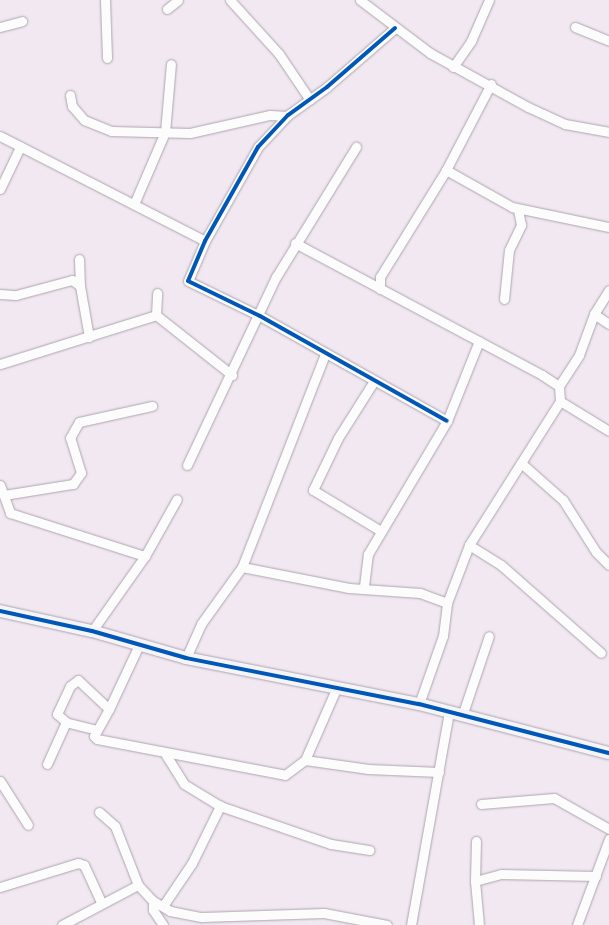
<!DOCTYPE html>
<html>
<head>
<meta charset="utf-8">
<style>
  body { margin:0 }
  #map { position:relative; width:609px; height:925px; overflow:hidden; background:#f2e8f2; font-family:"PT Serif",serif }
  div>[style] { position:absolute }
  .roads { filter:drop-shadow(0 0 1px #aca5ad) drop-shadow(0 0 1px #aca5ad) }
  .street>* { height:9px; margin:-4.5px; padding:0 4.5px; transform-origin:4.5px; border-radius:4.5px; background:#fdfcfd }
  .secondary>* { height:12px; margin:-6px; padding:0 6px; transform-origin:6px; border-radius:6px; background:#f5f4f8 }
  .cycleway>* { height:4px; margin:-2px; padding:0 2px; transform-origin:2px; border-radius:2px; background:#0057b8 }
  span { translate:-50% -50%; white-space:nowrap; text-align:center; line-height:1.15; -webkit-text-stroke:3px #fcf4fd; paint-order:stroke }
</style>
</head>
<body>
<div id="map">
  <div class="roads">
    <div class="street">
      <i style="left:105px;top:0;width:58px;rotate:88deg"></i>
      <i style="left:230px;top:0;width:73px;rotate:47.8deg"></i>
      <i style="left:279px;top:54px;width:55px;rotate:56deg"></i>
      <i style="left:360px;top:0;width:88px;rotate:37.1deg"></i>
      <i style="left:430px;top:53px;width:112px;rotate:28.9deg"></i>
      <i style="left:528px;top:107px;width:41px;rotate:24.7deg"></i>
      <i style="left:565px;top:124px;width:45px;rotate:10.3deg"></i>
      <i style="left:167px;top:9px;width:14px;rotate:-39deg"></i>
      <i style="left:0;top:27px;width:23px;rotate:-15deg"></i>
      <i style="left:575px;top:27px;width:37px;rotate:22deg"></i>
      <i style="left:395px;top:28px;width:90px;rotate:139.1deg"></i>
      <i style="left:327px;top:87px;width:48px;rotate:144.3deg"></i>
      <i style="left:288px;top:115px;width:44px;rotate:133.2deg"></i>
      <i style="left:258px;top:147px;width:108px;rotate:119.4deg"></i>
      <i style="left:205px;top:241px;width:43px;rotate:113deg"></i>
      <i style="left:188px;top:281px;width:80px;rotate:25.9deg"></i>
      <i style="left:260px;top:316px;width:214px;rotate:29.3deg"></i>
      <i style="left:453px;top:67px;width:32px;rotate:-55deg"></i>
      <i style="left:471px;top:41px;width:45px;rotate:-66.3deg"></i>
      <i style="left:70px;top:95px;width:11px;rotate:80deg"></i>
      <i style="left:72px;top:106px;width:18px;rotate:49deg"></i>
      <i style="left:84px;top:120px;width:29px;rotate:22deg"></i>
      <i style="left:111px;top:131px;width:79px;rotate:1.5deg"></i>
      <i style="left:190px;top:133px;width:82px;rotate:-12.7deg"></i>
      <i style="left:270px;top:115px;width:17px;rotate:3deg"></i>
      <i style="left:0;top:136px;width:230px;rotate:27.1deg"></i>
      <i style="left:446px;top:170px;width:76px;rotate:29.3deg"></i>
      <i style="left:512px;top:207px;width:99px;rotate:11.7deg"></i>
      <i style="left:0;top:189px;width:47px;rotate:-64.5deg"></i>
      <i style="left:134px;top:204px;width:78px;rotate:-66.7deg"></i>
      <i style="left:165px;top:132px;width:68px;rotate:-85deg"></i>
      <i style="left:295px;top:243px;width:280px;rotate:28.1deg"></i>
      <i style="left:542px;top:375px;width:20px;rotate:33deg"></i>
      <i style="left:559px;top:386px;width:15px;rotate:86deg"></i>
      <i style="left:79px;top:259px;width:27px;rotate:88deg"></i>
      <i style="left:380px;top:289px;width:12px;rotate:-90deg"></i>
      <i style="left:380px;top:277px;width:126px;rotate:-58.3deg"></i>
      <i style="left:446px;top:170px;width:97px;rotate:-62.4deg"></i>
      <i style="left:0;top:294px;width:16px;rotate:4deg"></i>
      <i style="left:16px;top:295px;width:58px;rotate:-15deg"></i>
      <i style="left:72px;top:280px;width:10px;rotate:37deg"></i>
      <i style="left:80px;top:286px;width:52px;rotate:80deg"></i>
      <i style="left:504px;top:299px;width:49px;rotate:-84.2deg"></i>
      <i style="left:509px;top:250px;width:28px;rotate:-64deg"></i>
      <i style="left:521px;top:225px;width:16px;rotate:-101deg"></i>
      <i style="left:594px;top:314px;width:18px;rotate:34deg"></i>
      <i style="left:156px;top:315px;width:97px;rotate:38.3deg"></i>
      <i style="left:156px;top:315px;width:22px;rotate:-87deg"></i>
      <i style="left:0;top:364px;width:164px;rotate:-17.4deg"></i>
      <i style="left:374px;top:381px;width:67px;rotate:122.3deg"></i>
      <i style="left:338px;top:438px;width:58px;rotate:115.7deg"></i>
      <i style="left:313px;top:490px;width:79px;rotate:31.1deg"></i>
      <i style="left:559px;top:386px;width:37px;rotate:-57deg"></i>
      <i style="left:579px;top:355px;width:44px;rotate:-69.9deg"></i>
      <i style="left:594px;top:314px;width:28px;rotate:-58deg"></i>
      <i style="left:521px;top:463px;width:56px;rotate:41.4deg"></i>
      <i style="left:563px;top:500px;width:62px;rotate:57.6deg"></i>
      <i style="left:596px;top:552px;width:18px;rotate:45deg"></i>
      <i style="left:187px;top:465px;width:208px;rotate:-64.7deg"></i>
      <i style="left:276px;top:277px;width:153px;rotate:-58.4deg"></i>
      <i style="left:0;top:485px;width:30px;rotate:70deg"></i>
      <i style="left:10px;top:513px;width:142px;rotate:17.7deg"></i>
      <i style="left:4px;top:495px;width:70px;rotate:-9.1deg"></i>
      <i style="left:73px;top:484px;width:14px;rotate:-54deg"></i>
      <i style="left:81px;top:473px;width:37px;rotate:-107deg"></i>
      <i style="left:70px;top:438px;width:18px;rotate:-61deg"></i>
      <i style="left:79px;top:422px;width:75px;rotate:-12.4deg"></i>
      <i style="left:469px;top:545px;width:38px;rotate:32deg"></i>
      <i style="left:501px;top:565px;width:133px;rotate:41.3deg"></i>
      <i style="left:242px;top:567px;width:109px;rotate:11.1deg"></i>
      <i style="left:349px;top:588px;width:71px;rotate:4deg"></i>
      <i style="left:420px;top:593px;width:29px;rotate:20deg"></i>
      <i style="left:364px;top:586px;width:32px;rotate:-83deg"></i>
      <i style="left:368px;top:554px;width:155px;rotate:-59.3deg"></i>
      <i style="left:447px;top:421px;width:86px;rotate:-68.2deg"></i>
      <i style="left:92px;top:631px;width:92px;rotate:-54.8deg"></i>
      <i style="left:145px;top:556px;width:65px;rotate:-60.7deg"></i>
      <i style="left:186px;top:658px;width:37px;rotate:-66deg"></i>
      <i style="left:201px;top:624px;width:70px;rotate:-54.3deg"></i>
      <i style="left:242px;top:567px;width:229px;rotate:-68.7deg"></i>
      <i style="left:419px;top:704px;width:72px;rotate:-70.6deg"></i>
      <i style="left:443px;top:636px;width:33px;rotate:-83deg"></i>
      <i style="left:447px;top:603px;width:62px;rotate:-69.2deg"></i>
      <i style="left:469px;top:545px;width:170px;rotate:-57.7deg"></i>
      <i style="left:560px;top:401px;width:57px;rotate:31.5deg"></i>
      <i style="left:109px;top:709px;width:71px;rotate:-64.9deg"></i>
      <i style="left:462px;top:716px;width:84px;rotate:-71.4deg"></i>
      <i style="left:97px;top:730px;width:32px;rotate:-166deg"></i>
      <i style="left:66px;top:722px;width:12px;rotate:-138deg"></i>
      <i style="left:57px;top:714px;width:31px;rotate:-65deg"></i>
      <i style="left:70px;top:686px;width:10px;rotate:-37deg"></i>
      <i style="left:78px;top:680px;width:42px;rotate:43.1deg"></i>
      <i style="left:109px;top:709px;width:31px;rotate:119deg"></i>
      <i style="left:94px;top:736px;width:4px;rotate:45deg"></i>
      <i style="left:97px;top:739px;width:191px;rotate:10.8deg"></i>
      <i style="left:285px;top:775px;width:25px;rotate:-37deg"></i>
      <i style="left:305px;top:760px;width:77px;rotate:-66.4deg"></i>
      <i style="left:166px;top:755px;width:34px;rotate:58deg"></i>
      <i style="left:184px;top:784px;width:42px;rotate:31.4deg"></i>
      <i style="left:220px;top:806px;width:117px;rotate:18.9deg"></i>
      <i style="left:331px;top:844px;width:39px;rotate:9deg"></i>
      <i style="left:305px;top:760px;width:64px;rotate:8.1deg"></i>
      <i style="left:368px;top:769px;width:71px;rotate:2.4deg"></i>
      <i style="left:47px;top:764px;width:46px;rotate:-65.7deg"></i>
      <i style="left:0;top:781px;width:52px;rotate:57.5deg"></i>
      <i style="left:481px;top:804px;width:73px;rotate:-4.7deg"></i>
      <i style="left:554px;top:798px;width:63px;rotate:29.4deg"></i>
      <i style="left:99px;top:812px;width:21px;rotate:41deg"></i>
      <i style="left:115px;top:826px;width:63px;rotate:68.7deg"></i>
      <i style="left:138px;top:885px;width:22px;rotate:47deg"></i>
      <i style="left:153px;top:901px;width:20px;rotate:30deg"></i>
      <i style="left:170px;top:911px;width:33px;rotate:11deg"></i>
      <i style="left:202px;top:917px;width:122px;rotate:-1.9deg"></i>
      <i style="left:324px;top:913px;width:64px;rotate:10.8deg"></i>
      <i style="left:475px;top:881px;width:40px;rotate:-88.6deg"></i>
      <i style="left:0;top:887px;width:82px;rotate:-17.1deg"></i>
      <i style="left:78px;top:863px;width:6px;rotate:18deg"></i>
      <i style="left:84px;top:865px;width:41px;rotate:65.3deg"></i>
      <i style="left:153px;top:901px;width:9px;rotate:90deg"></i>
      <i style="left:153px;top:910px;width:18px;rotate:56deg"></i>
      <i style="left:163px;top:906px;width:52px;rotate:-56deg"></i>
      <i style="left:192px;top:863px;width:64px;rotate:-63.8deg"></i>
      <i style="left:62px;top:925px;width:86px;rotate:-27.8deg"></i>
      <i style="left:411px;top:925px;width:216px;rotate:-79.9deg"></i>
      <i style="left:479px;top:925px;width:44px;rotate:-95.2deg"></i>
      <i style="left:475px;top:881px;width:27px;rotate:-15deg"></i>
      <i style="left:501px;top:874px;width:95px;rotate:1.2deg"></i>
      <i style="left:577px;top:925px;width:92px;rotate:-69.6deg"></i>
    </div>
    <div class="secondary">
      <i style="left:0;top:611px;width:94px;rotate:12.3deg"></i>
      <i style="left:92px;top:631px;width:98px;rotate:16deg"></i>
      <i style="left:186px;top:658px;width:237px;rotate:11.2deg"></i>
      <i style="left:419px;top:704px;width:196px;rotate:14.5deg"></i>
    </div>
  </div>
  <div class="cycleway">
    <i style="left:395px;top:28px;width:90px;rotate:139.1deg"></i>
    <i style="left:327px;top:87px;width:48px;rotate:144.3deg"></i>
    <i style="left:288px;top:115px;width:44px;rotate:133.2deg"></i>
    <i style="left:258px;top:147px;width:108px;rotate:119.4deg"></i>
    <i style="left:205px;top:241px;width:43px;rotate:113deg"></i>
    <i style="left:188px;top:281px;width:80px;rotate:25.9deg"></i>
    <i style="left:260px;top:316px;width:214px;rotate:29.3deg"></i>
    <i style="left:0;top:611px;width:94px;rotate:12.3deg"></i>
    <i style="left:92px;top:631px;width:98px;rotate:16deg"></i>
    <i style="left:186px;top:658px;width:237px;rotate:11.2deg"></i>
    <i style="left:419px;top:704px;width:196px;rotate:14.5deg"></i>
  </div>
</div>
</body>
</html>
